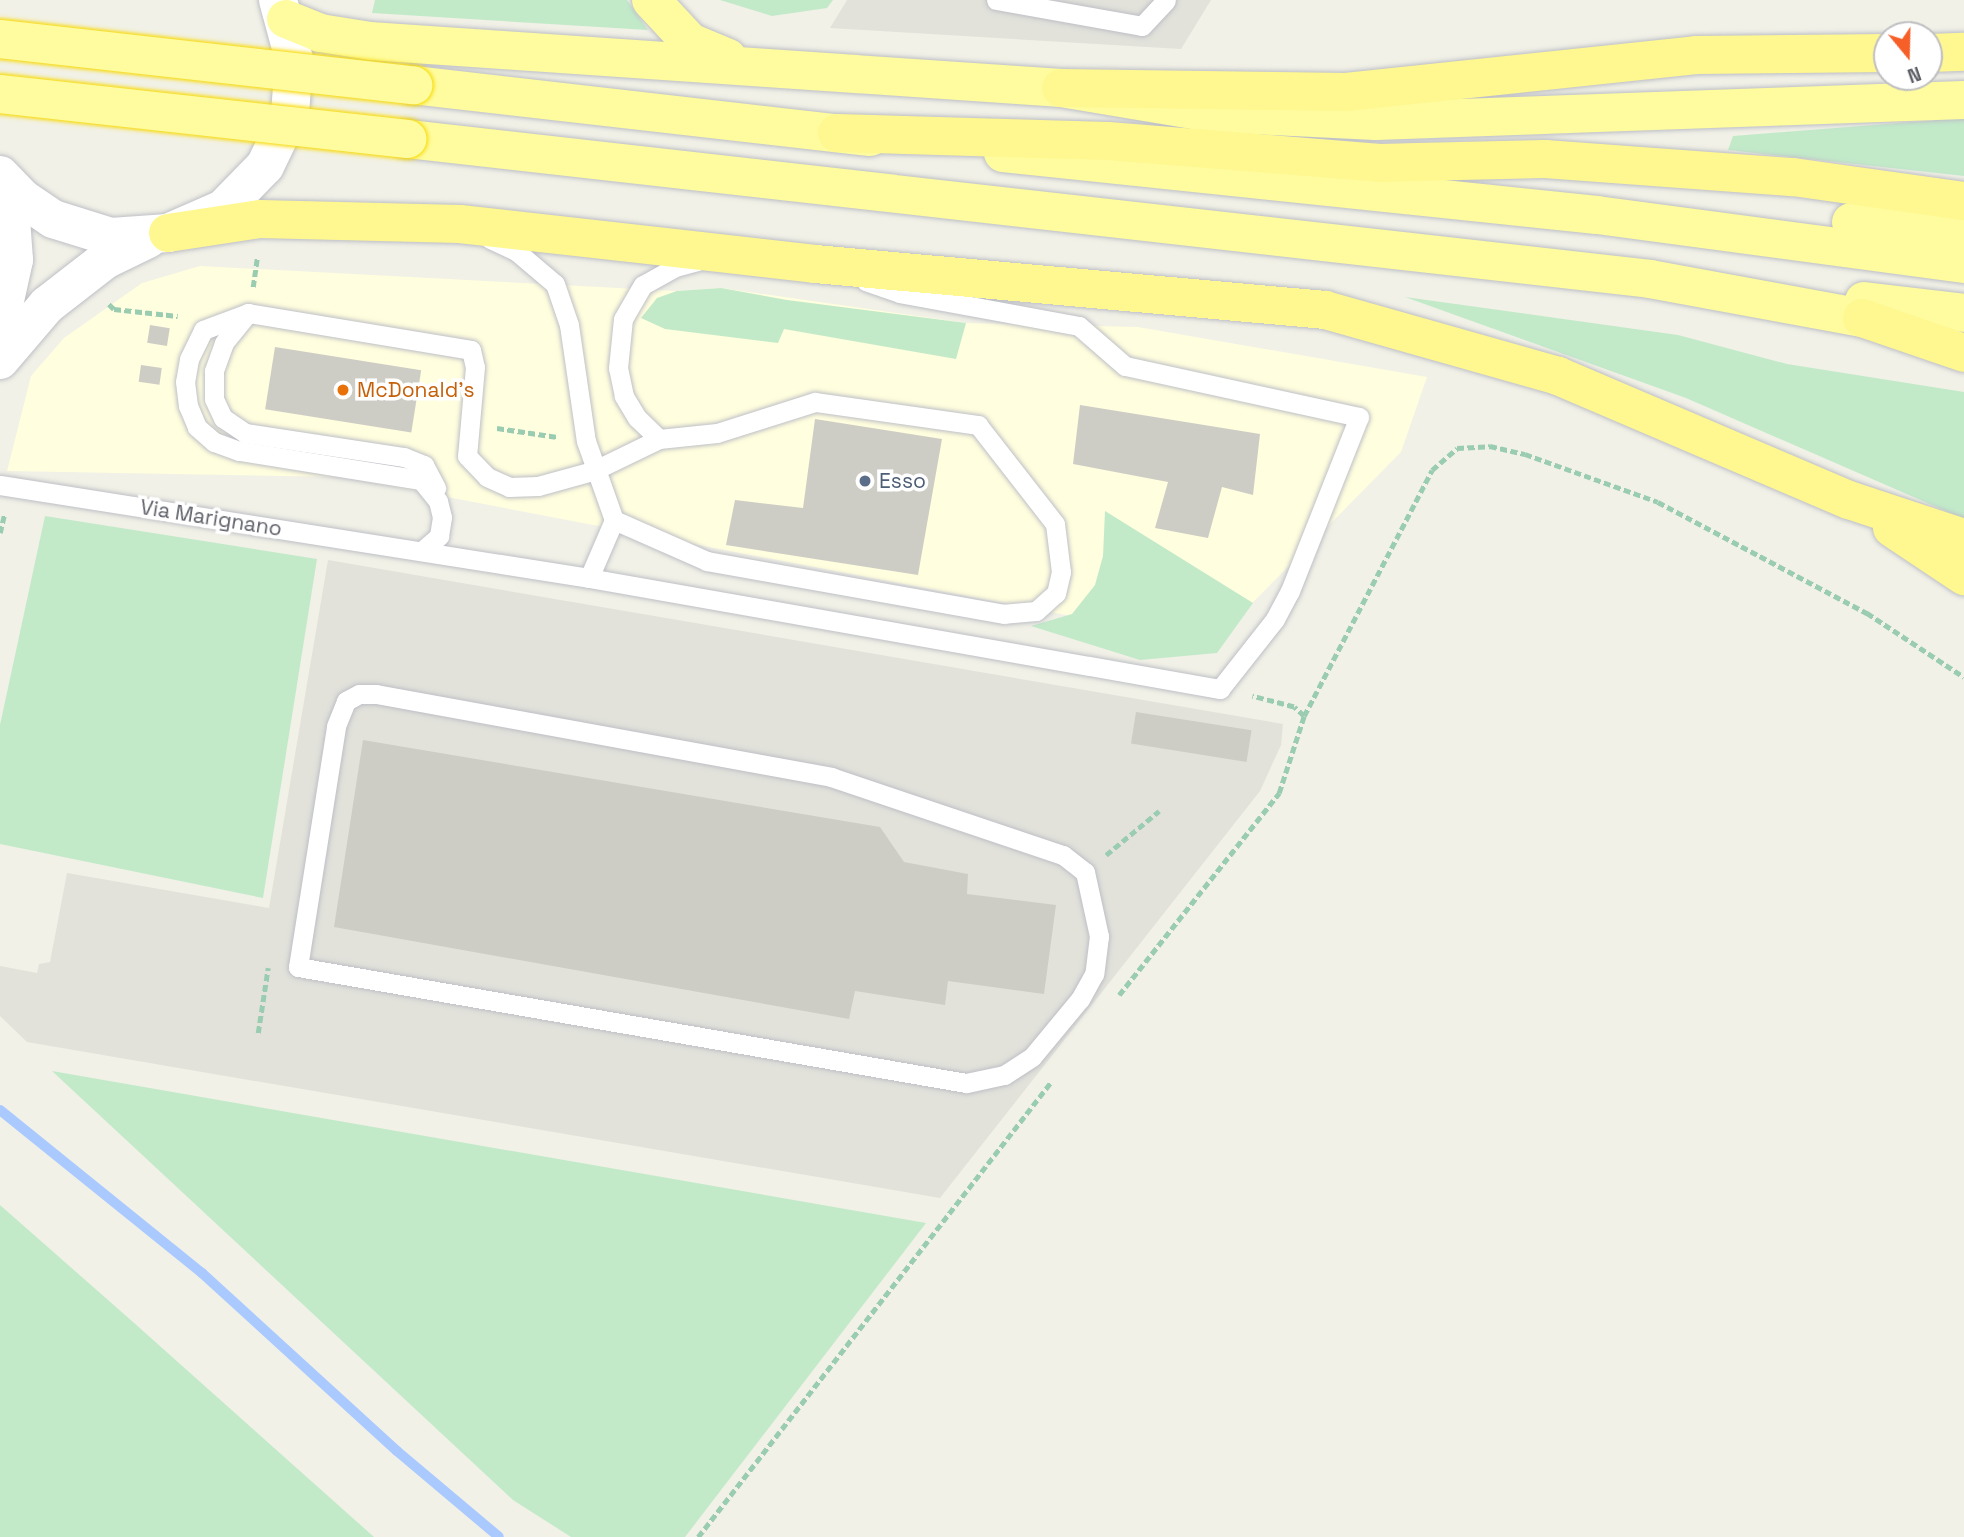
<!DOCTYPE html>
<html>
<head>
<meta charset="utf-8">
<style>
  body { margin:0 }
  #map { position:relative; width:1964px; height:1537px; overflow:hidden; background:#f1f1e7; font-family:"Space Grotesk",sans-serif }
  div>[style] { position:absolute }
  .commercial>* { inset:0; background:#fffede }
  .industrial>* { inset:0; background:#e2e2db }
  .green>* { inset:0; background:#c2eac9 }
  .stream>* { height:10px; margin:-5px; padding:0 5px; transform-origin:5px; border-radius:5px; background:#a9c9ff }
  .building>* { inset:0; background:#cecdc5; transform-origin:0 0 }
  .path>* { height:4.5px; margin-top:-2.25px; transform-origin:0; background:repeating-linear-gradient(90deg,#9accb1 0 7px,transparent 0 10.5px) }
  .roads { filter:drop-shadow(0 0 2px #bebfc6) drop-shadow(0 0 2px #bebfc6) }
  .service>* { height:19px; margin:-9.5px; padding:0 9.5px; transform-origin:9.5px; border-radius:9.5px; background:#fff }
  .minor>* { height:38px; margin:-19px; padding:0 19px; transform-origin:19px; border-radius:19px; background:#fff }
  .trunk>* { height:38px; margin:-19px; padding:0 19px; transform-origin:19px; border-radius:19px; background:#fefc9f }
  .motorway>* { height:38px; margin:-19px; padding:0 19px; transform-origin:19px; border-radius:19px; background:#fff890 }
  .bridges { filter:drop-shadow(0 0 2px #f8d900) drop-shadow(0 0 2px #f8d900) }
  .trunk-bridge>* { height:38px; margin:-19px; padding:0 19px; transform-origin:19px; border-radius:19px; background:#fefc9f }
  .dots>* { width:19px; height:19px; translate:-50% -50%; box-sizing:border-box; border:4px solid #fff; border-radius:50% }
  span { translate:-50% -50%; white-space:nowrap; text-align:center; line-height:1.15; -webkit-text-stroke:7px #fff; paint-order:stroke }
  .food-label { font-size:21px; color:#c56008 }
  .left { translate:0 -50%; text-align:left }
  .service-label { font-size:21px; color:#4e5e75 }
  .street-label { font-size:21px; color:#5e6068 }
  .north { position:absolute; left:1873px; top:21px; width:70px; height:70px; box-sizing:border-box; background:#fff; border:2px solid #bfbfc3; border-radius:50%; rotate:161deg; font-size:19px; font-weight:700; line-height:28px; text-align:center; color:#5e6068 }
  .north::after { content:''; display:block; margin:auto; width:24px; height:32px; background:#f65f27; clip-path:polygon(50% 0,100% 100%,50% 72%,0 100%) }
</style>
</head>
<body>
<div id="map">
  <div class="commercial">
    <i style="clip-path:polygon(200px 266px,676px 291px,721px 288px,966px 323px,1138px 327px,1427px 377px,1401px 452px,1213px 643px,342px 477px,7px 471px,31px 376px,64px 338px,142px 283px)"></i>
  </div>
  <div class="industrial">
    <i style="clip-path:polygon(847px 0,1211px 0,1181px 49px,830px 28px)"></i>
    <i style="clip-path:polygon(328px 560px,1283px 724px,1281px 745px,1260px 791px,940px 1198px,27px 1042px,0 1016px,0 966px,37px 973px,39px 964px,50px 962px,67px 873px,269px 908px)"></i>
  </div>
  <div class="green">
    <i style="clip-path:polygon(375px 0,627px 0,648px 30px,372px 13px)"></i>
    <i style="clip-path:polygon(720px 0,833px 0,827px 8px,772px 16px)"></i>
    <i style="clip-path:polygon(1964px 118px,1964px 176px,1728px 150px,1733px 136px)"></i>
    <i style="clip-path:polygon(721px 288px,787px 300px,966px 323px,956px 359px,784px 329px,778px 343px,665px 329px,641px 318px,657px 298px,677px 291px)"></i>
    <i style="clip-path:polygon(1405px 297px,1678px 335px,1787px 364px,1964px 392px,1964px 519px,1686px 398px)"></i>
    <i style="clip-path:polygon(1105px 511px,1253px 603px,1217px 653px,1140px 660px,1031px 626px,1072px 614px,1095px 585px,1103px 556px)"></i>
    <i style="clip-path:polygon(45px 516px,317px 559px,263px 898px,0 844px,0 725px)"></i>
    <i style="clip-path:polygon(52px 1071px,926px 1223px,685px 1537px,571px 1537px,513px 1500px)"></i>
    <i style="clip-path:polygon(0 1205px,133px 1322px,374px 1537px,0 1537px)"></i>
  </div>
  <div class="stream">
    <i style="left:0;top:1110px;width:260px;rotate:38.9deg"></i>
    <i style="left:202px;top:1273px;width:264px;rotate:42.4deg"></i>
    <i style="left:397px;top:1451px;width:133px;rotate:40.1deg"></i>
  </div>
  <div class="building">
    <i style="left:150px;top:325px;width:20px;height:18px;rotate:9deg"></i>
    <i style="left:275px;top:347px;width:148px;height:63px;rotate:9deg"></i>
    <i style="left:141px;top:365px;width:21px;height:17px;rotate:8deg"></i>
    <i style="clip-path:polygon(1080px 405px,1260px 434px,1253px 495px,1222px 487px,1208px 538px,1155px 528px,1168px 482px,1073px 464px)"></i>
    <i style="clip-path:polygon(815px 419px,942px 439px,918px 575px,726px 545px,735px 500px,803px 508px)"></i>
    <i style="left:1136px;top:712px;width:117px;height:32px;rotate:9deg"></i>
    <i style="clip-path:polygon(363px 740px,880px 827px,904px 862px,968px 874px,967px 894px,1056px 905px,1044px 994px,948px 981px,945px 1005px,855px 991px,849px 1019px,334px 927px)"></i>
  </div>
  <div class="path">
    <i style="left:253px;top:287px;width:29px;rotate:-82deg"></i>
    <i style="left:109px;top:304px;width:7px;rotate:45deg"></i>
    <i style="left:114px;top:309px;width:64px;rotate:6.2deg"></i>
    <i style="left:497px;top:428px;width:61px;rotate:8.5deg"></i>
    <i style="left:0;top:533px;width:18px;rotate:-77deg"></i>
    <i style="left:1304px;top:716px;width:277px;rotate:-62.5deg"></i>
    <i style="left:1432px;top:470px;width:33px;rotate:-41deg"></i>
    <i style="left:1457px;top:448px;width:33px;rotate:-3deg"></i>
    <i style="left:1490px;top:446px;width:36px;rotate:13deg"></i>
    <i style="left:1525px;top:454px;width:141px;rotate:19.8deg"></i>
    <i style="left:1658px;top:502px;width:237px;rotate:28deg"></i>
    <i style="left:1867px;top:613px;width:116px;rotate:33.4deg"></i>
    <i style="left:1106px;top:855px;width:69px;rotate:-39.7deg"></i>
    <i style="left:1119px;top:995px;width:258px;rotate:-51.6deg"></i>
    <i style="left:1279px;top:793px;width:81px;rotate:-72deg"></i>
    <i style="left:1304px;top:716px;width:13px;rotate:-138deg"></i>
    <i style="left:1294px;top:707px;width:43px;rotate:-165.3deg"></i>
    <i style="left:258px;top:1033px;width:66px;rotate:-81.3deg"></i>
    <i style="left:698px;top:1537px;width:576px;rotate:-52.19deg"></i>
  </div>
  <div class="roads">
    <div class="service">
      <i style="left:996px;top:0;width:148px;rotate:10.1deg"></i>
      <i style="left:1142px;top:26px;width:35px;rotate:-47deg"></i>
      <i style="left:490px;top:239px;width:29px;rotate:25deg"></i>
      <i style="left:516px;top:251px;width:51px;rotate:40.2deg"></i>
      <i style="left:555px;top:284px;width:43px;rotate:71.1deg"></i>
      <i style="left:569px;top:325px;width:117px;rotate:81.7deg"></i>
      <i style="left:586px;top:441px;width:84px;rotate:70.5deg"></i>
      <i style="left:614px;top:520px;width:63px;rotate:113.3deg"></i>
      <i style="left:248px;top:313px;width:38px;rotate:129deg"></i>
      <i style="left:224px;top:343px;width:30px;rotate:110deg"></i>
      <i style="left:214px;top:371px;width:28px;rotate:90deg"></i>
      <i style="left:214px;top:399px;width:21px;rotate:65deg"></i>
      <i style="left:223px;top:418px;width:27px;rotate:34deg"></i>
      <i style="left:245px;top:433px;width:161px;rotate:8.6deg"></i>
      <i style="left:404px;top:457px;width:22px;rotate:22deg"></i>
      <i style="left:424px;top:465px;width:26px;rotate:62deg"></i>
      <i style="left:659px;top:439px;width:30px;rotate:-136deg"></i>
      <i style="left:637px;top:418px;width:26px;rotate:-121deg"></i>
      <i style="left:624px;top:396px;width:29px;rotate:-102deg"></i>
      <i style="left:618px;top:368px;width:49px;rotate:-84.2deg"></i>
      <i style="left:623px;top:319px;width:39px;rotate:-60deg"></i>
      <i style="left:643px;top:285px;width:37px;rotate:-29deg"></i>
      <i style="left:675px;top:267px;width:24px;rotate:-15deg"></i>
      <i style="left:0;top:485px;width:596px;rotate:8.97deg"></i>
      <i style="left:589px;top:578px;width:641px;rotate:9.98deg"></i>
      <i style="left:1220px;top:689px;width:89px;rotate:-51.8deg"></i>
      <i style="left:1275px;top:619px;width:32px;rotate:-62deg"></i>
      <i style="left:1290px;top:591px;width:187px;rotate:-68.4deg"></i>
      <i style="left:1359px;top:417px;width:239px;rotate:-167.7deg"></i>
      <i style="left:1125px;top:366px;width:61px;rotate:-139deg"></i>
      <i style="left:1079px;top:326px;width:182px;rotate:-169.6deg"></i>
      <i style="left:900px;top:293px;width:36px;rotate:-161deg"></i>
      <i style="left:422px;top:551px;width:23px;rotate:-41deg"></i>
      <i style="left:439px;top:536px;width:19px;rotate:-81deg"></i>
      <i style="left:442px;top:517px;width:16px;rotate:-104deg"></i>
      <i style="left:438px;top:501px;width:27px;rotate:-129deg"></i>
      <i style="left:421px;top:480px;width:184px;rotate:-170.9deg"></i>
      <i style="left:239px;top:451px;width:27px;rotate:-160deg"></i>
      <i style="left:214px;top:442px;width:23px;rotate:-139deg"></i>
      <i style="left:197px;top:427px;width:23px;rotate:-113deg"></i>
      <i style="left:188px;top:406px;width:24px;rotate:-97deg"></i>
      <i style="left:185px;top:382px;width:23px;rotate:-80deg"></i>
      <i style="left:189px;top:359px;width:32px;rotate:-64deg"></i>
      <i style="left:203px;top:330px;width:48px;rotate:-20.7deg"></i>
      <i style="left:248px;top:313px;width:226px;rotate:9.4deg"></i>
      <i style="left:471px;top:350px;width:17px;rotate:77deg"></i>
      <i style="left:475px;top:367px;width:89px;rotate:95.1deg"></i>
      <i style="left:467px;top:456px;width:29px;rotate:46deg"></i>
      <i style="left:487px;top:477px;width:24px;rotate:24deg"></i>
      <i style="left:509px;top:487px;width:29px;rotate:-2deg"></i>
      <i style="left:538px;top:486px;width:57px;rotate:-15.3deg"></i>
      <i style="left:593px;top:471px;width:73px;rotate:-25.9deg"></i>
      <i style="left:659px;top:439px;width:58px;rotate:-5.9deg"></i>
      <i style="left:717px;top:433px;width:103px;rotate:-17.6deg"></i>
      <i style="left:815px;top:402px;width:165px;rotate:8deg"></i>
      <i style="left:978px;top:425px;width:125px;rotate:52.1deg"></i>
      <i style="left:1055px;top:524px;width:48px;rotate:82.9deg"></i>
      <i style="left:1061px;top:572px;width:22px;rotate:103deg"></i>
      <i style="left:1056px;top:593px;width:27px;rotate:138deg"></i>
      <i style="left:1036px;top:611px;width:32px;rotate:175deg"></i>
      <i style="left:1004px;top:614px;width:302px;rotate:-169.9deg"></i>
      <i style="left:707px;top:561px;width:102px;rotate:-156.2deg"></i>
      <i style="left:359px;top:694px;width:17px"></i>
      <i style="left:376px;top:694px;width:463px;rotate:10.3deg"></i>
      <i style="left:831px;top:777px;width:245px;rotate:18.6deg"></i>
      <i style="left:1063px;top:855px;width:28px;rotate:38deg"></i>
      <i style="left:1085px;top:872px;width:66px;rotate:77.7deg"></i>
      <i style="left:1099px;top:936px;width:38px;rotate:97deg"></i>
      <i style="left:1094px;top:974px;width:29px;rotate:119deg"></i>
      <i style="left:1080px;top:999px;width:75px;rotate:129.6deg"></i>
      <i style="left:1032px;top:1057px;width:33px;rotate:147deg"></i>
      <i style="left:1004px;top:1075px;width:39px;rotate:168deg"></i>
      <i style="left:966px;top:1083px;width:678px;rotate:-170.15deg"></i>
      <i style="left:298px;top:967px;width:244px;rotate:-81deg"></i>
      <i style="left:336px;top:726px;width:27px;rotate:-68deg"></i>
      <i style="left:346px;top:701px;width:15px;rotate:-28deg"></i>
    </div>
    <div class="minor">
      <i style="left:0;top:175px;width:32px;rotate:46deg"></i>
      <i style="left:22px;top:198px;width:37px;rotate:34deg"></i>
      <i style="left:53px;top:219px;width:61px;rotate:17.2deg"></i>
      <i style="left:111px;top:237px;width:57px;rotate:-4deg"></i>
      <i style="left:168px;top:233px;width:60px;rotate:-23.6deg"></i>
      <i style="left:223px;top:209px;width:60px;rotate:-45.7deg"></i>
      <i style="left:265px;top:166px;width:58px;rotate:-64.3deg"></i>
      <i style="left:290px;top:114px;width:55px;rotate:-85.8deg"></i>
      <i style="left:294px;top:59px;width:61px;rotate:-105.2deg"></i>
      <i style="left:0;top:186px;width:35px;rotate:72deg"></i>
      <i style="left:11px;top:219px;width:41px;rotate:85.8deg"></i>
      <i style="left:14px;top:260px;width:65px;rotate:102.5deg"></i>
      <i style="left:0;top:360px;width:72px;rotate:-49.5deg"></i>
      <i style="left:47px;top:305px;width:73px;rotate:-37.8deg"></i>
      <i style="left:105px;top:260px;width:48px;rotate:-26deg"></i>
    </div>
    <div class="trunk">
      <i style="left:651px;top:0;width:57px;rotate:47.1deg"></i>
      <i style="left:690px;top:42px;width:41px;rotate:22.8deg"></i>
      <i style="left:286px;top:19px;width:37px;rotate:22deg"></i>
      <i style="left:320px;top:33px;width:51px;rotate:9.1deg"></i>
      <i style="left:370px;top:41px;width:693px;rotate:3.89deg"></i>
      <i style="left:1061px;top:88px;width:152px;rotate:9.5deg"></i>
      <i style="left:1211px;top:113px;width:165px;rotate:2.8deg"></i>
      <i style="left:1376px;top:121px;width:588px;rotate:-2.05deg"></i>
      <i style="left:413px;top:85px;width:460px;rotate:6.5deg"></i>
      <i style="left:408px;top:139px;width:1250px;rotate:6.43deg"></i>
      <i style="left:1650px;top:279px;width:249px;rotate:10.4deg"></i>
      <i style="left:1003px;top:153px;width:597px;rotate:5.96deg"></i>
      <i style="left:1597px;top:215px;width:370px;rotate:7.6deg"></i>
      <i style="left:1851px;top:222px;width:114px;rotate:6.1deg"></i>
      <i style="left:1864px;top:301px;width:101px;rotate:6.8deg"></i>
    </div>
    <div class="motorway">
      <i style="left:1929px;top:53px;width:35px;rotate:-2deg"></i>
      <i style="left:1061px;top:88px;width:285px;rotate:0.8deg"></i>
      <i style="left:1346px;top:92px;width:352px;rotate:-6deg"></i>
      <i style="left:1696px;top:55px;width:191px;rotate:-0.6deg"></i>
      <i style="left:837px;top:133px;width:271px;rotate:1.7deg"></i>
      <i style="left:1108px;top:141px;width:273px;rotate:4.6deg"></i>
      <i style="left:1380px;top:163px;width:165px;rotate:-1.4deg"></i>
      <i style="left:1545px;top:159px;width:249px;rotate:4.2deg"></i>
      <i style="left:1793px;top:177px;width:173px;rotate:8deg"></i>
      <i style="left:168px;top:233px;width:93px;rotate:-8.7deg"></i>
      <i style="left:260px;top:219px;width:200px;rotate:1.4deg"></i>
      <i style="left:460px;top:224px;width:357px;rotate:6.4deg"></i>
      <i style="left:815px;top:264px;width:512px;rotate:5.15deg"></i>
      <i style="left:1325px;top:310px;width:242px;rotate:15.8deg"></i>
      <i style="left:1558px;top:376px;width:316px;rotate:23.1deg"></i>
      <i style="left:1849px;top:500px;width:121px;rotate:18.3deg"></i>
      <i style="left:1862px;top:318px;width:108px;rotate:18.9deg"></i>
      <i style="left:1892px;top:528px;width:87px;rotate:33.7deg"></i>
    </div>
  </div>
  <div class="bridges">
    <div class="trunk-bridge">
      <i style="left:0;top:39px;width:416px;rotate:6.4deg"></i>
      <i style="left:0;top:94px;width:410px;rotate:6.3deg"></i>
    </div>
  </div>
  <div class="dots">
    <i style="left:343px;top:390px;background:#e8710a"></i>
    <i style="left:865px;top:481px;background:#5c6f8a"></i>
  </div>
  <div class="food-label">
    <span class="left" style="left:357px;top:390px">McDonald's</span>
  </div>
  <div class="service-label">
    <span class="left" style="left:879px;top:481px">Esso</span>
  </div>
  <div class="street-label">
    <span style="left:211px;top:518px;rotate:9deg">Via Marignano</span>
  </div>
  <div class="north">N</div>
</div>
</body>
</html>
